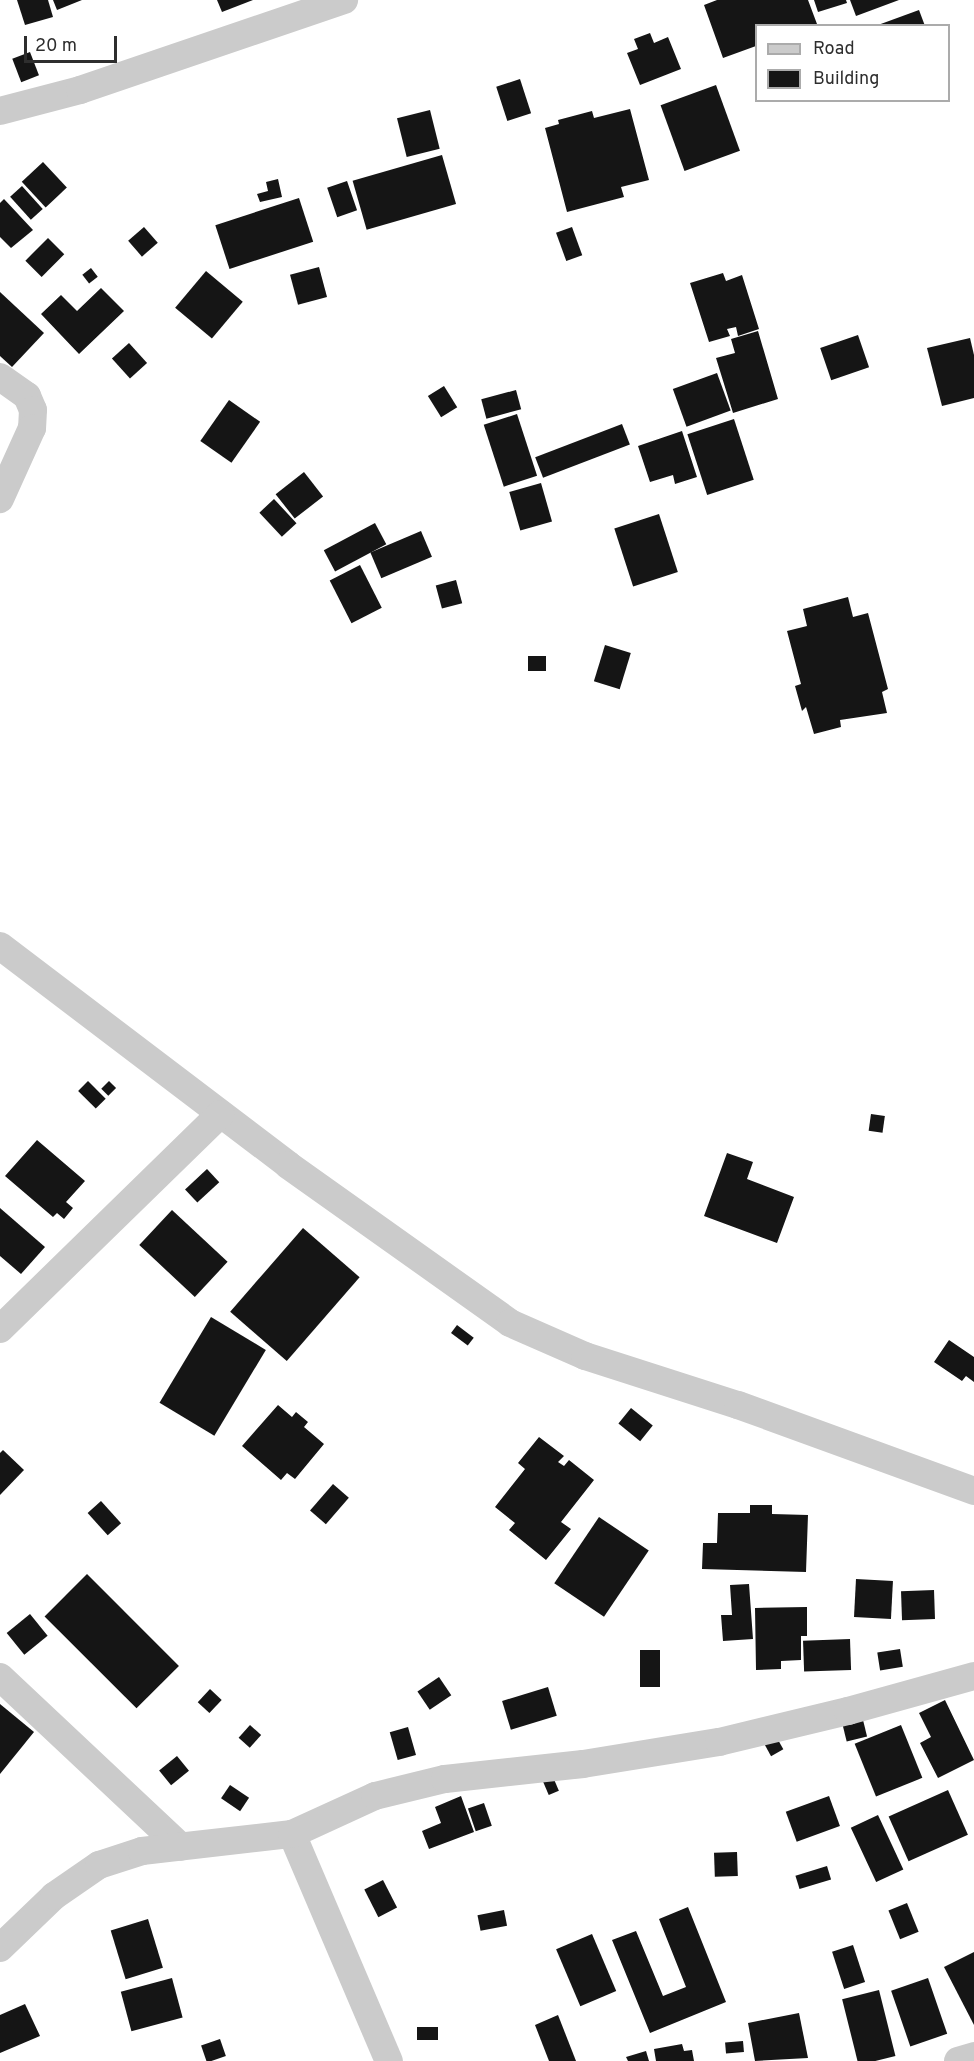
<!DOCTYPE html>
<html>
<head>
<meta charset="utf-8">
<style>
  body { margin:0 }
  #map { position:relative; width:974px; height:2061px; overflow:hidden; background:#fff; font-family:Overpass,sans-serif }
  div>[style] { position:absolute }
  .building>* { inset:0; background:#151515; transform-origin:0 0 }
  .minor>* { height:28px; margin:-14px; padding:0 14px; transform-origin:14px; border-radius:14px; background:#cbcbcb }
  span { translate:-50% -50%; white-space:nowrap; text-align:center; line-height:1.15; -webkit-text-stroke:6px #fff; paint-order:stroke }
  .legend { position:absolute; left:755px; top:24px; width:195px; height:78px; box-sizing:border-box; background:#fff; border:2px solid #ababab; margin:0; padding:8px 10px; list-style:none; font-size:18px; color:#2e2e2e }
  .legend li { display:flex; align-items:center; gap:12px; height:30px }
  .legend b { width:30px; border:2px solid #ababab }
  .scale { position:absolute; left:24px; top:36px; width:93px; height:27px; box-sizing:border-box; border:3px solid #2e2e2e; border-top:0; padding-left:8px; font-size:18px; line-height:21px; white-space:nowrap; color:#2e2e2e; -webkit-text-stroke:4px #fff; paint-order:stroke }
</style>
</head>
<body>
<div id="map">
  <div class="building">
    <i style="clip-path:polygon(17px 0,48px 0,53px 17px,25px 25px)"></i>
    <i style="clip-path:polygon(53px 0,82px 0,57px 10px)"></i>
    <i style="clip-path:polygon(217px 0,253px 0,222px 12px)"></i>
    <i style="clip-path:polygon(717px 0,808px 0,817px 24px,756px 26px,756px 46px,723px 58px,704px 5px)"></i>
    <i style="clip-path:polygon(814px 0,846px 0,847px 3px,818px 12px)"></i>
    <i style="clip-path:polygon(850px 0,899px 0,856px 16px)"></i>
    <i style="clip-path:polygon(919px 10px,925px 26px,878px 26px,878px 25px)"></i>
    <i style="clip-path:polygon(650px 33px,654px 43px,668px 37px,681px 69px,640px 85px,627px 53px,638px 49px,634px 39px)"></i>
    <i style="left:30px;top:52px;width:25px;height:19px;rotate:69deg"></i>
    <i style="left:520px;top:79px;width:36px;height:25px;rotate:72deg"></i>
    <i style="left:716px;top:85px;width:70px;height:59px;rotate:70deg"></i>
    <i style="clip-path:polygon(630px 109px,649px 180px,621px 187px,624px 197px,567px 212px,545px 128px,559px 124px,558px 120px,592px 111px,594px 118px)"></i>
    <i style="left:430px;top:110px;width:40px;height:34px;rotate:76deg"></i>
    <i style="left:442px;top:155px;width:51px;height:93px;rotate:74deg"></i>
    <i style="left:43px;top:162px;width:35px;height:29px;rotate:47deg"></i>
    <i style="clip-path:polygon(278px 179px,282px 197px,260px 202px,257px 194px,268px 191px,266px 182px)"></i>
    <i style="left:347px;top:181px;width:31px;height:21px;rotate:71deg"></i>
    <i style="left:22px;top:186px;width:31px;height:16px;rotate:48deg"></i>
    <i style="left:299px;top:198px;width:46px;height:88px;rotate:72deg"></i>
    <i style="clip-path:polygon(4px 199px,33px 230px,11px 248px,0 237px,0 203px)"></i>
    <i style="left:144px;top:227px;width:21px;height:21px;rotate:49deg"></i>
    <i style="left:572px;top:227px;width:30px;height:17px;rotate:70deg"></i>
    <i style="left:48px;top:238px;width:23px;height:32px;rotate:45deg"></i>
    <i style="left:319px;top:267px;width:31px;height:30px;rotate:75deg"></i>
    <i style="left:91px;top:268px;width:11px;height:11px;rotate:52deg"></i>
    <i style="left:206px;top:271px;width:48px;height:48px;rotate:40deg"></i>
    <i style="clip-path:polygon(723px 273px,726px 281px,742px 275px,759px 329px,738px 336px,736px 327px,727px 329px,730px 336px,709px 342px,690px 283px)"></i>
    <i style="clip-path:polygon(101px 288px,124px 311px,79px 354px,41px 314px,61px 295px,77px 311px)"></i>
    <i style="clip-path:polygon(0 292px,44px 333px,12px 367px,0 356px)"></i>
    <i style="clip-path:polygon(758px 331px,778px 399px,733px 413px,716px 358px,735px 353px,731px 339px)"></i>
    <i style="left:858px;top:335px;width:34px;height:40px;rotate:71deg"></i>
    <i style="clip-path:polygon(970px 338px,974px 355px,974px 398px,942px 406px,927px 348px)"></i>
    <i style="left:129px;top:343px;width:27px;height:23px;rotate:48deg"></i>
    <i style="left:717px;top:373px;width:40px;height:47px;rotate:70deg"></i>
    <i style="left:444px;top:386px;width:25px;height:19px;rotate:58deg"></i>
    <i style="left:516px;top:390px;width:20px;height:36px;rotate:75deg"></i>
    <i style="left:229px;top:400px;width:38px;height:50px;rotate:35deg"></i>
    <i style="left:517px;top:414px;width:65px;height:35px;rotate:72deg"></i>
    <i style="left:734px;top:419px;width:64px;height:49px;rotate:72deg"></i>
    <i style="left:622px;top:424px;width:22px;height:93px;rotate:69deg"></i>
    <i style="clip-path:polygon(682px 431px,697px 477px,675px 484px,673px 475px,650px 482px,638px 446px)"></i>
    <i style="left:304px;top:472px;width:31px;height:36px;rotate:52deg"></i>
    <i style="left:541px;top:483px;width:40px;height:33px;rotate:74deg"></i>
    <i style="left:274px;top:499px;width:33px;height:20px;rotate:47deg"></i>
    <i style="left:659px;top:514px;width:61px;height:47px;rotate:72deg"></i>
    <i style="left:375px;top:523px;width:24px;height:58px;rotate:62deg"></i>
    <i style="left:421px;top:531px;width:28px;height:55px;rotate:67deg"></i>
    <i style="left:360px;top:565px;width:48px;height:34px;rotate:63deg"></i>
    <i style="left:456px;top:580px;width:24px;height:21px;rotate:75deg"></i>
    <i style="clip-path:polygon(848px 597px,853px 617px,868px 613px,888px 689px,882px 692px,887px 713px,840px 720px,841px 727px,814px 734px,806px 707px,802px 711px,795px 686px,801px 684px,787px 631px,807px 626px,803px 609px)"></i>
    <i style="left:605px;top:645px;width:27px;height:38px;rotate:17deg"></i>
    <i style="left:546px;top:656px;width:15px;height:18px;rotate:90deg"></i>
    <i style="left:88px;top:1081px;width:25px;height:14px;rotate:45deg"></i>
    <i style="left:109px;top:1081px;width:10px;height:11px;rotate:45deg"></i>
    <i style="left:871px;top:1114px;width:14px;height:17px;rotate:8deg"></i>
    <i style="clip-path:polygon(37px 1140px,85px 1181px,66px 1202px,73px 1208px,64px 1219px,57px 1213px,53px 1217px,5px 1176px)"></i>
    <i style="clip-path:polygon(727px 1153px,753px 1162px,747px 1179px,794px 1197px,777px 1243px,704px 1216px)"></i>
    <i style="left:207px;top:1169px;width:18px;height:30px;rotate:47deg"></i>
    <i style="clip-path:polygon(0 1208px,45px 1247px,21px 1274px,0 1256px)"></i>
    <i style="left:172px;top:1210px;width:76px;height:48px;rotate:43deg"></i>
    <i style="left:303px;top:1228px;width:75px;height:111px;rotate:41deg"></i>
    <i style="left:211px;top:1317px;width:64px;height:100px;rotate:31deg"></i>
    <i style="left:457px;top:1325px;width:21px;height:10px;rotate:37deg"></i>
    <i style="clip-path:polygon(949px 1340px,974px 1357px,974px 1382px,966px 1376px,962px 1381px,934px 1362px)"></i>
    <i style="clip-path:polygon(278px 1405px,292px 1417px,296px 1412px,308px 1422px,304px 1427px,324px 1444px,295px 1479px,287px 1473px,281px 1480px,242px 1446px)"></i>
    <i style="left:631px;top:1408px;width:28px;height:20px;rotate:39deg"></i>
    <i style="clip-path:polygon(539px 1437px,564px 1456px,558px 1462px,564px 1466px,569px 1460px,594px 1480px,561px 1522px,571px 1529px,546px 1560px,509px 1530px,515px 1523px,495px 1507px,525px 1469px,518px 1463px)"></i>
    <i style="clip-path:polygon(3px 1450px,24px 1470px,0 1495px,0 1453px)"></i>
    <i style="left:333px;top:1484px;width:21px;height:35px;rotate:41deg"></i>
    <i style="left:101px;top:1501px;width:30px;height:18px;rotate:48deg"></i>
    <i style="clip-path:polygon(750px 1505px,772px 1505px,772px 1514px,808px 1515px,806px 1572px,702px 1569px,703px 1543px,717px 1543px,718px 1513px,750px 1513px)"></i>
    <i style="left:599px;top:1517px;width:60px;height:80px;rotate:34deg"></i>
    <i style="left:87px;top:1574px;width:130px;height:60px;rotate:45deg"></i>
    <i style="left:856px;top:1579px;width:37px;height:38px;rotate:3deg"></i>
    <i style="clip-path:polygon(749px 1584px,753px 1639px,723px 1641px,721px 1615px,732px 1615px,730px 1585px)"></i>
    <i style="left:934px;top:1590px;width:29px;height:33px;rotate:88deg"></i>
    <i style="clip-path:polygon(807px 1607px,807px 1636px,801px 1636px,801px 1660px,781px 1661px,781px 1669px,756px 1670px,755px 1608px)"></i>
    <i style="left:30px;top:1614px;width:28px;height:30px;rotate:51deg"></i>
    <i style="left:850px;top:1639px;width:31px;height:47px;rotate:88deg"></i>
    <i style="left:900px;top:1649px;width:18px;height:23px;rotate:81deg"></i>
    <i style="left:640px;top:1650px;width:20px;height:37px"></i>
    <i style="left:439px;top:1677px;width:22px;height:26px;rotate:56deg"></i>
    <i style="left:548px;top:1687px;width:30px;height:48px;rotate:73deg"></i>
    <i style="left:210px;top:1689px;width:16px;height:18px;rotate:43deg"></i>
    <i style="clip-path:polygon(945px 1700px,974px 1760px,938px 1778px,920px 1743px,931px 1737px,919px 1713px)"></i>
    <i style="clip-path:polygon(0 1704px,34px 1732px,0 1774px)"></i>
    <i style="left:862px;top:1716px;width:21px;height:21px;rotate:76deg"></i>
    <i style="left:250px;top:1725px;width:15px;height:17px;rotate:42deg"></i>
    <i style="left:901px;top:1725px;width:57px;height:50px;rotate:68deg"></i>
    <i style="left:408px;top:1727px;width:29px;height:19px;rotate:74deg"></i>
    <i style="left:777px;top:1738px;width:13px;height:14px;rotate:61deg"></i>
    <i style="left:177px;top:1756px;width:19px;height:23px;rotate:51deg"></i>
    <i style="left:553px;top:1777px;width:15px;height:11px;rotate:67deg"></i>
    <i style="left:230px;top:1785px;width:23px;height:16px;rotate:34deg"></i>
    <i style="left:948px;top:1790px;width:49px;height:65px;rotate:66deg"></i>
    <i style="clip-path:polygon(461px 1796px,474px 1832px,429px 1849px,422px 1831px,441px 1823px,435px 1807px)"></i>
    <i style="left:829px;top:1796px;width:32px;height:46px;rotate:70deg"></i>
    <i style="left:484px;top:1803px;width:24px;height:17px;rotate:71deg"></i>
    <i style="left:878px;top:1815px;width:60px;height:30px;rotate:65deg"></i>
    <i style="left:737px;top:1852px;width:24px;height:23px;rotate:88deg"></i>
    <i style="left:827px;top:1866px;width:14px;height:33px;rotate:73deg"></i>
    <i style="left:383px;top:1880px;width:31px;height:21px;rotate:63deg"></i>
    <i style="left:907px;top:1903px;width:31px;height:20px;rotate:68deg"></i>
    <i style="clip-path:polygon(688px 1907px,726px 2002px,650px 2033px,612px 1940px,636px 1931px,663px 1996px,686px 1987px,659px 1919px)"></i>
    <i style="left:504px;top:1910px;width:16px;height:27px;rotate:79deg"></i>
    <i style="left:148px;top:1919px;width:51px;height:39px;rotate:73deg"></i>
    <i style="left:592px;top:1934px;width:62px;height:39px;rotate:67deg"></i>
    <i style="left:853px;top:1945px;width:39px;height:22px;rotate:72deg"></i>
    <i style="clip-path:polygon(974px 1952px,974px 2025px,944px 1967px)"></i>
    <i style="left:172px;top:1978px;width:41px;height:53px;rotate:75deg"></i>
    <i style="left:928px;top:1978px;width:59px;height:39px;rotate:71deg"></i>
    <i style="left:879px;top:1990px;width:68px;height:38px;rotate:76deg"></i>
    <i style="clip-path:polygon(25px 2004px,40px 2036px,0 2053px,0 2015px)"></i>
    <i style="clip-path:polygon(799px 2013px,808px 2058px,755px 2061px,748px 2023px)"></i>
    <i style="clip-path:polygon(558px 2015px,576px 2061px,549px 2061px,535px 2025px)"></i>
    <i style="left:438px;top:2027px;width:13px;height:21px;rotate:90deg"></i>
    <i style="left:220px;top:2039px;width:18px;height:20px;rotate:71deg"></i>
    <i style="left:743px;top:2041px;width:11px;height:18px;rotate:85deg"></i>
    <i style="clip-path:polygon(682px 2044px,684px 2051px,692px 2050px,694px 2061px,656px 2061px,654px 2049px)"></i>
    <i style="clip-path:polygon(646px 2051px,649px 2061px,628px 2061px,626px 2057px)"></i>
  </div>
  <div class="minor">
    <i style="left:0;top:111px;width:83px;rotate:-14.7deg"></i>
    <i style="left:80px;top:90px;width:279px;rotate:-18.8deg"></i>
    <i style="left:0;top:377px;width:33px;rotate:35deg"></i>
    <i style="left:27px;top:396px;width:15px;rotate:67deg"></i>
    <i style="left:33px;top:410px;width:18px;rotate:93deg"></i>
    <i style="left:32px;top:428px;width:78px;rotate:114.3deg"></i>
    <i style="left:0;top:946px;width:362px;rotate:37.2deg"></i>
    <i style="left:288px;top:1165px;width:272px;rotate:35.4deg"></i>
    <i style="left:510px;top:1323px;width:82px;rotate:23.7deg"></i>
    <i style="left:585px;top:1356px;width:161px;rotate:17.8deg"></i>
    <i style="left:738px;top:1405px;width:251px;rotate:20deg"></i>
    <i style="left:0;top:1329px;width:308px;rotate:-44.3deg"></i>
    <i style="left:0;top:1677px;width:248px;rotate:43.2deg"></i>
    <i style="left:292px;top:1834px;width:247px;rotate:66.9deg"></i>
    <i style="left:0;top:1948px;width:75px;rotate:-43.9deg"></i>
    <i style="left:54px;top:1896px;width:55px;rotate:-34.6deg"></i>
    <i style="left:99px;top:1865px;width:45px;rotate:-18deg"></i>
    <i style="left:142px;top:1851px;width:151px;rotate:-6.5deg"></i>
    <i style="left:292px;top:1834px;width:91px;rotate:-24.6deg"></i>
    <i style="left:375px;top:1796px;width:72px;rotate:-13.7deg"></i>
    <i style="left:445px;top:1779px;width:139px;rotate:-6.2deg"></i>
    <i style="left:583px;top:1764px;width:138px;rotate:-9.2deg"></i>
    <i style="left:719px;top:1742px;width:133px;rotate:-13.5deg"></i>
    <i style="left:848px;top:1711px;width:131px;rotate:-15.5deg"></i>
    <i style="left:958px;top:2061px;width:17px;rotate:-17deg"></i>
  </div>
  <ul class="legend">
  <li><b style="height:8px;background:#cbcbcb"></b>Road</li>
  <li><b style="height:16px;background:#151515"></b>Building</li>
  </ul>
  <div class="scale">20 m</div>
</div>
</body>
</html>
